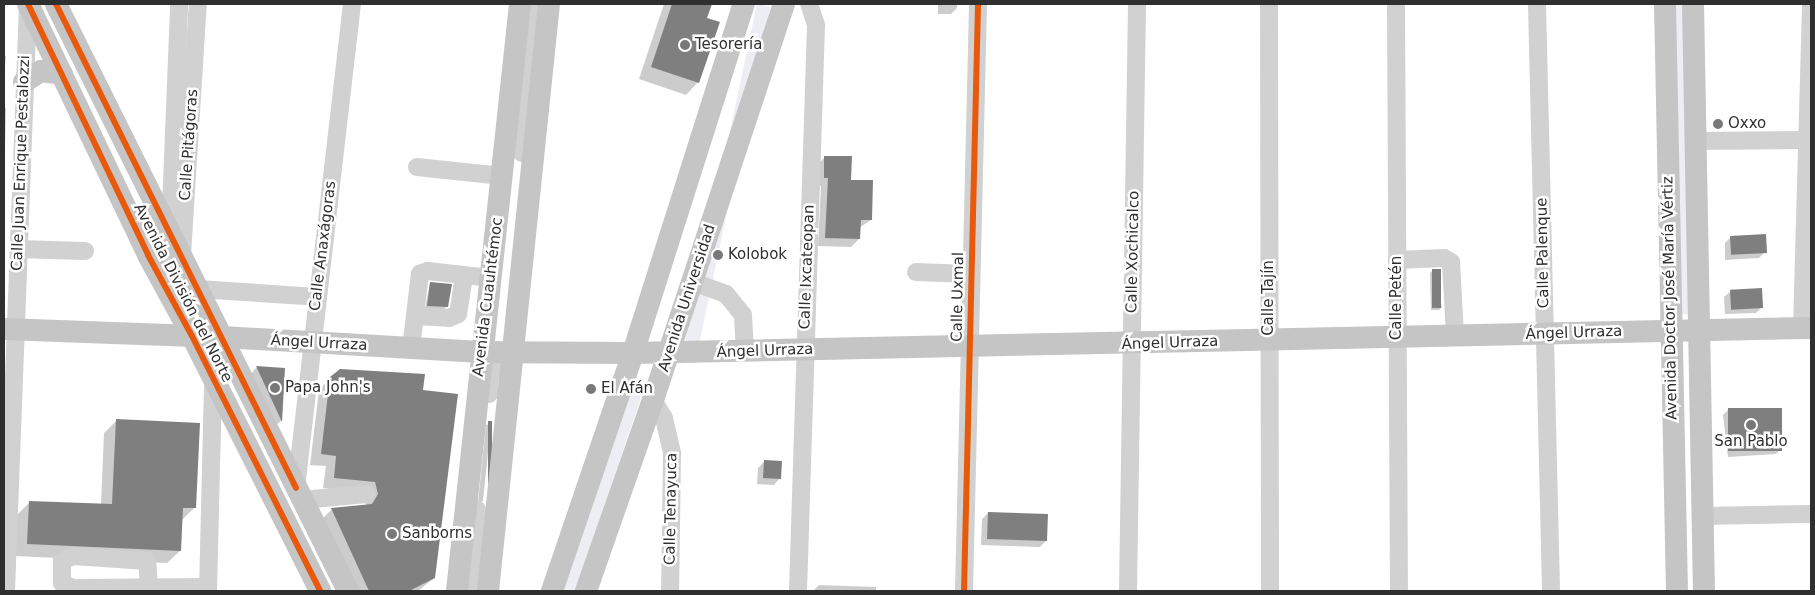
<!DOCTYPE html>
<html>
<head>
<meta charset="utf-8">
<style>
  body { margin:0 }
  #map { position:relative; width:1815px; height:595px; overflow:hidden; background:#fff; font-family:"DejaVu Sans",sans-serif }
  div>[style] { position:absolute }
  .green>* { inset:0; background:#ededf4; transform-origin:0 0 }
  .shadow>* { inset:0; background:#0003 }
  .building>* { inset:0; background:#7f7f7f; transform-origin:0 0 }
  .minor>* { height:18px; margin:-9px; padding:0 9px; transform-origin:9px; border-radius:9px; background:#d1d1d1 }
  .major>* { height:22px; margin:-11px; padding:0 11px; transform-origin:11px; border-radius:11px; background:#c5c5c5 }
  .cycleway>* { height:6px; margin:-3px; padding:0 3px; transform-origin:3px; border-radius:3px; background:#e8590c }
  .dots>* { width:14px; height:14px; translate:-50% -50%; box-sizing:border-box; border:2px solid #fff; border-radius:50% }
  span { translate:-50% -50%; white-space:nowrap; text-align:center; line-height:1.15; -webkit-text-stroke:5px #fff; paint-order:stroke }
  .poi-label { font-size:15px; color:#2f2f2f }
  .left { translate:0 -50%; text-align:left }
  .street-label { font-size:15px; color:#2f2f2f }
  .frame { position:absolute; inset:0; border:5px solid #2f2f2f; pointer-events:none }
</style>
</head>
<body>
<div id="map">
  <div class="green">
    <i style="left:757px;top:4px;width:14px;height:344px;rotate:12deg"></i>
    <i style="left:1671px;top:4px;width:18px;height:310px"></i>
    <i style="clip-path:polygon(635px 376px,643px 392px,575px 591px,563px 591px)"></i>
  </div>
  <div class="shadow">
    <i style="clip-path:polygon(664px 4px,711px 4px,706px 19px,698px 82px,686px 95px,639px 79px)"></i>
    <i style="clip-path:polygon(938px 4px,957px 4px,957px 8px,951px 14px,938px 14px)"></i>
    <i style="clip-path:polygon(4px 56px,6px 56px,4px 77px)"></i>
    <i style="clip-path:polygon(4px 108px,6px 108px,4px 190px)"></i>
    <i style="clip-path:polygon(825px 157px,850px 181px,871px 220px,859px 228px,859px 239px,851px 247px,818px 246px,821px 186px,817px 186px,817px 165px)"></i>
    <i style="clip-path:polygon(1731px 237px,1765px 252px,1759px 258px,1725px 260px,1725px 243px)"></i>
    <i style="clip-path:polygon(1433px 270px,1442px 307px,1439px 310px,1431px 310px,1430px 273px)"></i>
    <i style="clip-path:polygon(430px 283px,447px 306px,444px 309px,425px 308px)"></i>
    <i style="clip-path:polygon(1731px 291px,1762px 307px,1756px 313px,1725px 314px,1724px 297px)"></i>
    <i style="clip-path:polygon(256px 368px,284px 370px,281px 421px,275px 426px,251px 374px)"></i>
    <i style="clip-path:polygon(330px 378px,422px 391px,434px 578px,418px 591px,353px 591px,321px 520px,332px 509px,366px 506px,364px 493px,323px 488px,326px 466px,310px 465px,319px 390px)"></i>
    <i style="clip-path:polygon(1729px 409px,1782px 448px,1776px 454px,1728px 457px,1723px 415px)"></i>
    <i style="clip-path:polygon(117px 420px,194px 508px,182px 520px,180px 551px,167px 563px,15px 556px,17px 515px,30px 502px,101px 505px,104px 433px)"></i>
    <i style="clip-path:polygon(491px 423px,483px 501px,480px 503px,478px 502px,486px 425px)"></i>
    <i style="clip-path:polygon(764px 462px,780px 478px,774px 485px,757px 484px,758px 468px)"></i>
    <i style="clip-path:polygon(988px 513px,1046px 541px,1040px 547px,981px 545px,982px 519px)"></i>
    <i style="clip-path:polygon(819px 585px,876px 587px,876px 591px,813px 591px)"></i>
  </div>
  <div class="building">
    <i style="clip-path:polygon(672px 4px,712px 4px,707px 18px,720px 22px,699px 83px,651px 67px)"></i>
    <i style="clip-path:polygon(824px 156px,852px 156px,851px 180px,873px 180px,872px 220px,861px 220px,860px 239px,825px 238px,828px 178px,824px 178px)"></i>
    <i style="left:1766px;top:234px;width:19px;height:36px;rotate:87deg"></i>
    <i style="left:1432px;top:269px;width:9px;height:39px"></i>
    <i style="clip-path:polygon(430px 282px,452px 284px,448px 307px,427px 306px)"></i>
    <i style="left:1762px;top:288px;width:20px;height:32px;rotate:87deg"></i>
    <i style="clip-path:polygon(256px 366px,285px 368px,282px 422px)"></i>
    <i style="clip-path:polygon(340px 369px,425px 374px,423px 390px,458px 394px,435px 578px,409px 591px,369px 591px,331px 508px,372px 504px,378px 494px,375px 482px,334px 478px,336px 456px,321px 454px,330px 377px)"></i>
    <i style="left:1728px;top:408px;width:54px;height:43px"></i>
    <i style="clip-path:polygon(116px 419px,200px 423px,196px 508px,183px 508px,181px 551px,27px 544px,29px 501px,112px 504px)"></i>
    <i style="left:488px;top:421px;width:4px;height:78px"></i>
    <i style="left:764px;top:460px;width:18px;height:18px;rotate:3deg"></i>
    <i style="left:988px;top:512px;width:60px;height:27px;rotate:2deg"></i>
  </div>
  <div class="minor">
    <i style="left:1269px;top:4px;width:587px;rotate:89.9deg"></i>
    <i style="left:1396px;top:4px;width:587px;rotate:89.71deg"></i>
    <i style="left:1537px;top:4px;width:587px;rotate:88.63deg"></i>
    <i style="left:1695px;top:141px;width:116px;rotate:-0.5deg"></i>
    <i style="left:522px;top:153px;width:150px;rotate:-84.3deg"></i>
    <i style="left:417px;top:167px;width:86px;rotate:6deg"></i>
    <i style="left:18px;top:249px;width:67px;rotate:1.7deg"></i>
    <i style="left:148px;top:255px;width:31px;rotate:-45deg"></i>
    <i style="left:170px;top:233px;width:229px;rotate:-87.7deg"></i>
    <i style="left:1397px;top:260px;width:47px;rotate:-2.4deg"></i>
    <i style="left:1444px;top:258px;width:8px;rotate:30deg"></i>
    <i style="left:1451px;top:262px;width:75px;rotate:86.9deg"></i>
    <i style="left:916px;top:272px;width:54px;rotate:2.1deg"></i>
    <i style="left:160px;top:277px;width:31px;rotate:-45deg"></i>
    <i style="left:182px;top:255px;width:252px;rotate:-86.4deg"></i>
    <i style="left:693px;top:282px;width:35px;rotate:20deg"></i>
    <i style="left:726px;top:294px;width:27px;rotate:51deg"></i>
    <i style="left:743px;top:315px;width:37px;rotate:87deg"></i>
    <i style="left:198px;top:289px;width:119px;rotate:3.8deg"></i>
    <i style="left:415px;top:316px;width:34px;rotate:3deg"></i>
    <i style="left:449px;top:318px;width:10px;rotate:-24deg"></i>
    <i style="left:458px;top:314px;width:39px;rotate:-81deg"></i>
    <i style="left:1802px;top:328px;width:324px;rotate:-88.4deg"></i>
    <i style="left:411px;top:348px;width:75px;rotate:-83.1deg"></i>
    <i style="left:420px;top:274px;width:9px;rotate:-21deg"></i>
    <i style="left:428px;top:271px;width:62px;rotate:6.4deg"></i>
    <i style="left:489px;top:394px;width:19px;rotate:-87deg"></i>
    <i style="left:490px;top:375px;width:26px;rotate:-61deg"></i>
    <i style="left:653px;top:400px;width:21px;rotate:59deg"></i>
    <i style="left:664px;top:418px;width:37px;rotate:77deg"></i>
    <i style="left:672px;top:454px;width:137px;rotate:90.8deg"></i>
    <i style="left:296px;top:488px;width:487px;rotate:-83.4deg"></i>
    <i style="left:302px;top:500px;width:65px;rotate:-5.3deg"></i>
    <i style="left:1702px;top:516px;width:109px;rotate:-1.1deg"></i>
    <i style="left:149px;top:587px;width:26px;rotate:-94deg"></i>
    <i style="left:147px;top:561px;width:74px;rotate:-176.1deg"></i>
    <i style="left:73px;top:556px;width:12px;rotate:156deg"></i>
    <i style="left:62px;top:561px;width:22px;rotate:90deg"></i>
    <i style="left:62px;top:583px;width:12px;rotate:24deg"></i>
    <i style="left:73px;top:588px;width:135px;rotate:-0.4deg"></i>
    <i style="left:6px;top:591px;width:586px;rotate:-87.85deg"></i>
    <i style="left:208px;top:591px;width:211px;rotate:-88.6deg"></i>
    <i style="left:469px;top:591px;width:82px;rotate:-84.4deg"></i>
    <i style="left:798px;top:591px;width:566px;rotate:-88.18deg"></i>
    <i style="left:816px;top:25px;width:22px;rotate:-108deg"></i>
    <i style="left:964px;top:591px;width:587px;rotate:-88.63deg"></i>
    <i style="left:1128px;top:591px;width:587px;rotate:-89.12deg"></i>
  </div>
  <div class="major">
    <i style="left:28px;top:4px;width:278px;rotate:64.4deg"></i>
    <i style="left:148px;top:255px;width:92px;rotate:61.5deg"></i>
    <i style="left:192px;top:336px;width:285px;rotate:63.3deg"></i>
    <i style="left:56px;top:4px;width:656px;rotate:63.55deg"></i>
    <i style="left:1665px;top:4px;width:587px;rotate:88.83deg"></i>
    <i style="left:1693px;top:4px;width:587px;rotate:88.93deg"></i>
    <i style="left:24px;top:82px;width:20px;rotate:-33deg"></i>
    <i style="left:41px;top:71px;width:21px;rotate:8deg"></i>
    <i style="left:4px;top:329px;width:218px;rotate:2.1deg"></i>
    <i style="left:222px;top:337px;width:259px;rotate:3.3deg"></i>
    <i style="left:481px;top:352px;width:152px;rotate:0.4deg"></i>
    <i style="left:633px;top:353px;width:1178px;rotate:-1.22deg"></i>
    <i style="left:457px;top:591px;width:590px;rotate:-83.87deg"></i>
    <i style="left:488px;top:591px;width:590px;rotate:-84.07deg"></i>
    <i style="left:552px;top:591px;width:251px;rotate:-71.2deg"></i>
    <i style="left:633px;top:353px;width:366px;rotate:-72.4deg"></i>
    <i style="left:586px;top:591px;width:202px;rotate:-70.7deg"></i>
    <i style="left:653px;top:400px;width:417px;rotate:-71.7deg"></i>
  </div>
  <div class="cycleway">
    <i style="left:28px;top:4px;width:278px;rotate:64.4deg"></i>
    <i style="left:148px;top:255px;width:92px;rotate:61.5deg"></i>
    <i style="left:192px;top:336px;width:285px;rotate:63.3deg"></i>
    <i style="left:56px;top:4px;width:540px;rotate:63.62deg"></i>
    <i style="left:964px;top:591px;width:587px;rotate:-88.63deg"></i>
  </div>
  <div class="dots">
    <i style="left:685px;top:45px;background:#787878"></i>
    <i style="left:1718px;top:124px;background:#787878"></i>
    <i style="left:718px;top:255px;background:#787878"></i>
    <i style="left:275px;top:388px;background:#787878"></i>
    <i style="left:591px;top:389px;background:#787878"></i>
    <i style="left:1751px;top:425px;background:#787878"></i>
    <i style="left:392px;top:534px;background:#787878"></i>
  </div>
  <div class="poi-label">
    <span class="left" style="left:695px;top:45px">Tesorería</span>
    <span class="left" style="left:1728px;top:124px">Oxxo</span>
    <span class="left" style="left:728px;top:255px">Kolobok</span>
    <span class="left" style="left:285px;top:388px">Papa John's</span>
    <span class="left" style="left:601px;top:389px">El Afán</span>
    <span style="left:1751px;top:442px">San Pablo</span>
    <span class="left" style="left:402px;top:534px">Sanborns</span>
  </div>
  <div class="street-label">
    <span style="left:189px;top:145px;rotate:-86deg">Calle Pitágoras</span>
    <span style="left:21px;top:163px;rotate:-88deg">Calle Juan Enrique Pestalozzi</span>
    <span style="left:323px;top:246px;rotate:-83deg">Calle Anaxágoras</span>
    <span style="left:1133px;top:252px;rotate:-89deg">Calle Xochicalco</span>
    <span style="left:1543px;top:253px;rotate:-91deg">Calle Palenque</span>
    <span style="left:807px;top:267px;rotate:-88deg">Calle Ixcateopan</span>
    <span style="left:183px;top:293px;rotate:63deg">Avenida División del Norte</span>
    <span style="left:488px;top:297px;rotate:-83deg">Avenida Cuauhtémoc</span>
    <span style="left:958px;top:297px;rotate:-89deg">Calle Uxmal</span>
    <span style="left:687px;top:298px;rotate:-72deg">Avenida Universidad</span>
    <span style="left:1269px;top:298px;rotate:-90deg">Calle Tajín</span>
    <span style="left:1397px;top:298px;rotate:-90deg">Calle Petén</span>
    <span style="left:1670px;top:298px;rotate:-91deg">Avenida Doctor José María Vértiz</span>
    <span style="left:1574px;top:333px;rotate:-2deg">Ángel Urraza</span>
    <span style="left:319px;top:343px;rotate:3deg">Ángel Urraza</span>
    <span style="left:1170px;top:343px;rotate:-2deg">Ángel Urraza</span>
    <span style="left:765px;top:351px;rotate:-2deg">Ángel Urraza</span>
    <span style="left:671px;top:509px;rotate:-89deg">Calle Tenayuca</span>
  </div>
  <div class="frame"></div>
</div>
</body>
</html>
